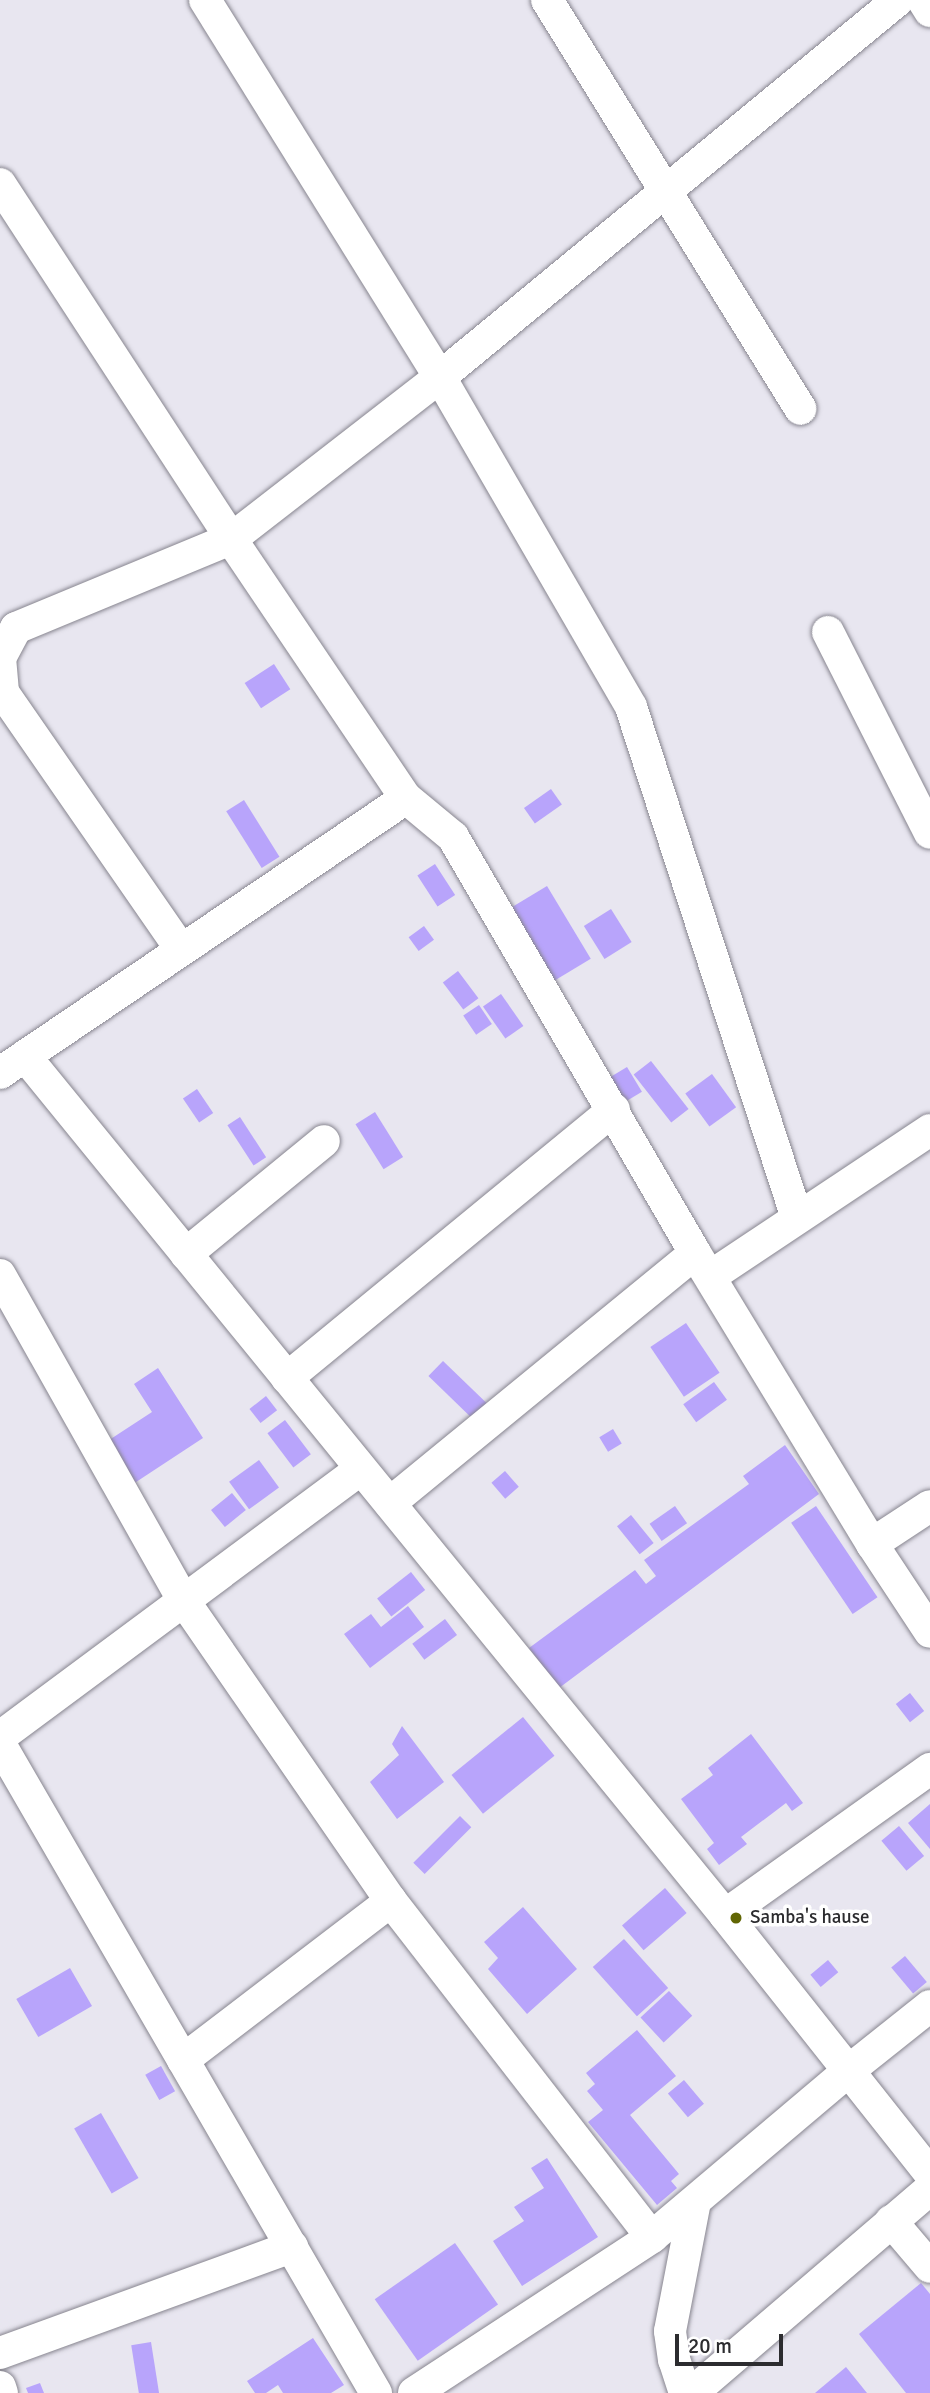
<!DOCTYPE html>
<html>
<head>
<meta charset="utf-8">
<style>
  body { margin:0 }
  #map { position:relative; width:930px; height:2393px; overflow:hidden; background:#e8e6f0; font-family:Signika,sans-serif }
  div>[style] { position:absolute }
  .building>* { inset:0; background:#b8a4fb; transform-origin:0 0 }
  .roads { filter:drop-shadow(0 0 2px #87858f) drop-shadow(0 0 2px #87858f) }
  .minor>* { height:32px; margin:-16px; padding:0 16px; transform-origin:16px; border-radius:16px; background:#fff }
  .dots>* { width:19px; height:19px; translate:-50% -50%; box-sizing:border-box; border:4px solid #fff; border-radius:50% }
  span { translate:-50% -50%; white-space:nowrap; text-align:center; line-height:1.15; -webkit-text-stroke:7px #fff; paint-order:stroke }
  .poi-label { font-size:19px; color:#2c2c2f }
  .left { translate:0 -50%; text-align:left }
  .scale { position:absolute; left:675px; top:2334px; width:108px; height:32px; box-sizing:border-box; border:4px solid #2c2c2f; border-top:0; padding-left:9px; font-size:21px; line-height:24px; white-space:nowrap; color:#2c2c2f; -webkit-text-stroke:5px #fff; paint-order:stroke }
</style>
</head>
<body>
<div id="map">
  <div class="building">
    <i style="left:274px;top:664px;width:30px;height:35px;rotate:57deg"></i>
    <i style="left:551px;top:789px;width:19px;height:33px;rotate:55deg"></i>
    <i style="left:244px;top:800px;width:67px;height:21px;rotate:58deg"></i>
    <i style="left:435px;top:864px;width:37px;height:21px;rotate:57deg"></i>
    <i style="left:547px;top:886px;width:85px;height:45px;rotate:59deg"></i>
    <i style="left:611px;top:909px;width:39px;height:32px;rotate:58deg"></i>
    <i style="left:424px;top:926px;width:17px;height:19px;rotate:54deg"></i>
    <i style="left:458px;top:971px;width:34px;height:19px;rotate:53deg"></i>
    <i style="left:501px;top:994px;width:39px;height:22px;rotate:55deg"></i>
    <i style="left:479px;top:1005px;width:23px;height:19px;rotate:56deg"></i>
    <i style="left:651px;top:1061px;width:61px;height:22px;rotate:52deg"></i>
    <i style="left:627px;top:1067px;width:29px;height:31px;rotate:59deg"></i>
    <i style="left:712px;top:1074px;width:41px;height:33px;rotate:54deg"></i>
    <i style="left:197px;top:1089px;width:29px;height:17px;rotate:56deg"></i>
    <i style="left:375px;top:1112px;width:53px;height:23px;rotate:58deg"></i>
    <i style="left:240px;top:1117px;width:48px;height:15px;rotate:57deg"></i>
    <i style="left:686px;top:1323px;width:60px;height:43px;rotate:56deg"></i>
    <i style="left:443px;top:1361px;width:66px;height:21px;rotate:44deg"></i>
    <i style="clip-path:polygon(158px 1368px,203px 1438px,130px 1486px,103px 1444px,152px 1412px,134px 1384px)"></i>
    <i style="left:714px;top:1382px;width:22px;height:38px;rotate:54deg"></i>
    <i style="left:266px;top:1396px;width:18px;height:21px;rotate:52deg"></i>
    <i style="left:285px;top:1420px;width:43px;height:22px;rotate:53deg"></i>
    <i style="left:613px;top:1429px;width:17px;height:16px;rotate:59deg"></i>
    <i style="clip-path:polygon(785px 1445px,819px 1494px,559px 1688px,529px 1648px,635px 1570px,646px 1584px,656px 1576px,644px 1560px,749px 1484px,743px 1476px)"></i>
    <i style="left:259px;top:1460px;width:34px;height:37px;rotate:54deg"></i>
    <i style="left:505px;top:1471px;width:21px;height:18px;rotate:49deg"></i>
    <i style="left:232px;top:1493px;width:22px;height:27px;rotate:51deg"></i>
    <i style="left:675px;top:1506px;width:21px;height:31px;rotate:55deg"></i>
    <i style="left:816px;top:1506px;width:110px;height:30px;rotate:56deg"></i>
    <i style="left:631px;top:1515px;width:36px;height:18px;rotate:51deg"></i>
    <i style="left:411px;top:1572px;width:23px;height:43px;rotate:52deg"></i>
    <i style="clip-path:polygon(408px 1606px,424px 1627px,370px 1668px,344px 1634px,371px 1614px,381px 1627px)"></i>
    <i style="left:445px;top:1619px;width:20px;height:41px;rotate:53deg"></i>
    <i style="left:910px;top:1693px;width:23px;height:18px;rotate:52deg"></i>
    <i style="left:523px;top:1717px;width:50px;height:92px;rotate:51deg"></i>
    <i style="clip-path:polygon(402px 1726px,444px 1782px,397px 1819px,370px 1782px,399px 1755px,392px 1744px)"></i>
    <i style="clip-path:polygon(751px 1734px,803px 1803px,792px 1811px,786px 1803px,741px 1837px,747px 1844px,719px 1865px,707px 1849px,714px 1843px,681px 1799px,713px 1775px,708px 1768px)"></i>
    <i style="clip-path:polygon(930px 1804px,930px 1849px,908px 1823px)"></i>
    <i style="left:460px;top:1816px;width:16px;height:66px;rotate:45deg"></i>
    <i style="left:899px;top:1826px;width:39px;height:23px;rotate:50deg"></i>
    <i style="left:665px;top:1888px;width:33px;height:57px;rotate:49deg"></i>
    <i style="clip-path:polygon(523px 1907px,577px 1969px,527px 2014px,488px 1969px,498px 1958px,484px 1942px)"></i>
    <i style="left:624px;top:1939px;width:66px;height:42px;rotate:48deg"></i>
    <i style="left:905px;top:1956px;width:34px;height:18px;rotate:50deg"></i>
    <i style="left:828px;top:1960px;width:16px;height:23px;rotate:50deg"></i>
    <i style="left:70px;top:1968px;width:44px;height:62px;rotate:60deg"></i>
    <i style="left:669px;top:1991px;width:34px;height:39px;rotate:47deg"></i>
    <i style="clip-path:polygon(637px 2030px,676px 2076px,630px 2115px,679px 2174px,671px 2181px,677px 2188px,657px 2205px,588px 2122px,603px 2110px,587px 2091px,595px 2084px,586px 2073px)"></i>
    <i style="left:161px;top:2066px;width:29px;height:18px;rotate:61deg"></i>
    <i style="left:684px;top:2080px;width:31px;height:21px;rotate:50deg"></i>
    <i style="left:101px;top:2113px;width:75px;height:31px;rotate:60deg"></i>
    <i style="clip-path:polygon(547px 2158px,598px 2237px,522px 2286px,493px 2241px,524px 2221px,514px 2207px,544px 2188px,531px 2168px)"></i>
    <i style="left:455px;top:2243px;width:75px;height:98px;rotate:55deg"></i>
    <i style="clip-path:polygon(921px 2283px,930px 2294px,930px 2393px,906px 2393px,859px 2334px)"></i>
    <i style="clip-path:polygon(313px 2338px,344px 2385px,331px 2393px,283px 2393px,278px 2385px,266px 2393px,255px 2393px,247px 2381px)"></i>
    <i style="left:151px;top:2342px;width:52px;height:20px;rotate:81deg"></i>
    <i style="clip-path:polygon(846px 2367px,867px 2393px,815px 2393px)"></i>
    <i style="clip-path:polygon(40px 2383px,44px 2393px,28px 2393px,26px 2388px)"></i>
  </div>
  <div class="roads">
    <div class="minor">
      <i style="left:205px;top:0;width:444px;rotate:58.1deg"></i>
      <i style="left:440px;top:377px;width:381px;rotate:59.9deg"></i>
      <i style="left:631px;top:707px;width:537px;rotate:72deg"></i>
      <i style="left:547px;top:0;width:481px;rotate:58.2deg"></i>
      <i style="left:923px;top:0;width:13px;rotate:58deg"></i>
      <i style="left:0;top:184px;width:424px;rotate:56.9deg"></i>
      <i style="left:231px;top:539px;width:313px;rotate:56deg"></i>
      <i style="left:406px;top:798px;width:61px;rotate:39.7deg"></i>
      <i style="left:453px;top:837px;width:481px;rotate:59.8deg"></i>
      <i style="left:695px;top:1253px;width:341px;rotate:58.7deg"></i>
      <i style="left:872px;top:1544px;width:105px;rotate:56.6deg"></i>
      <i style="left:828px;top:632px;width:225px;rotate:63.1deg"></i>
      <i style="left:180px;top:948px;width:311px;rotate:-124.7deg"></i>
      <i style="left:3px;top:692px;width:34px;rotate:-95deg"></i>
      <i style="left:0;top:658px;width:34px;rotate:-62deg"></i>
      <i style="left:16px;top:628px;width:233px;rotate:-22.5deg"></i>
      <i style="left:231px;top:539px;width:264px;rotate:-37.8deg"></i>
      <i style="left:440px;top:377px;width:593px;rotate:-39.46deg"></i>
      <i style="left:25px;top:1056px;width:1108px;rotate:50.82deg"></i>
      <i style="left:725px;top:1915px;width:330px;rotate:51.6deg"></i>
      <i style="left:0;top:1073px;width:490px;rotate:-34.1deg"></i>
      <i style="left:186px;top:1254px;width:178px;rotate:-39.3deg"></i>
      <i style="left:0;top:1275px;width:374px;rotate:60.6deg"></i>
      <i style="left:184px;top:1601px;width:364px;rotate:55.4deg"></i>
      <i style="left:391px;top:1901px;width:425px;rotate:52.2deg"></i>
      <i style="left:711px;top:1276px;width:263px;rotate:-33.7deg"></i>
      <i style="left:287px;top:1378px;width:423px;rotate:-39.4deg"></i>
      <i style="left:390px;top:1503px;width:394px;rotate:-39.3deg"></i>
      <i style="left:872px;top:1544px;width:69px;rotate:-33.2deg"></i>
      <i style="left:0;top:1737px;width:448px;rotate:-36.6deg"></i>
      <i style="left:0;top:1744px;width:750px;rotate:59.91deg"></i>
      <i style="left:725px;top:1915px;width:252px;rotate:-35.5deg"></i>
      <i style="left:183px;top:2060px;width:262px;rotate:-37.4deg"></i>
      <i style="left:891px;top:2221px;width:60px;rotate:49.7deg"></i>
      <i style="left:0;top:2353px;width:311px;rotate:-20deg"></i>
      <i style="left:0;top:2387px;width:6px;rotate:72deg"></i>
      <i style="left:414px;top:2393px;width:285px;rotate:-33.2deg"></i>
      <i style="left:652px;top:2237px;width:255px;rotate:-40.2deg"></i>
      <i style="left:847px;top:2072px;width:106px;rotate:-38.5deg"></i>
      <i style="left:685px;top:2393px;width:35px;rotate:-108deg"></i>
      <i style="left:674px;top:2360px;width:29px;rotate:-98deg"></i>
      <i style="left:670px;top:2331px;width:132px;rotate:-79.1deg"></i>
      <i style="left:692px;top:2393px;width:313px;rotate:-40.6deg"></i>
    </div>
  </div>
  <div class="dots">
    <i style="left:736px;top:1918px;background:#616604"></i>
  </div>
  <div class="poi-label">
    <span class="left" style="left:750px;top:1918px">Samba's hause</span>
  </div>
  <div class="scale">20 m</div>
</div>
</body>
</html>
